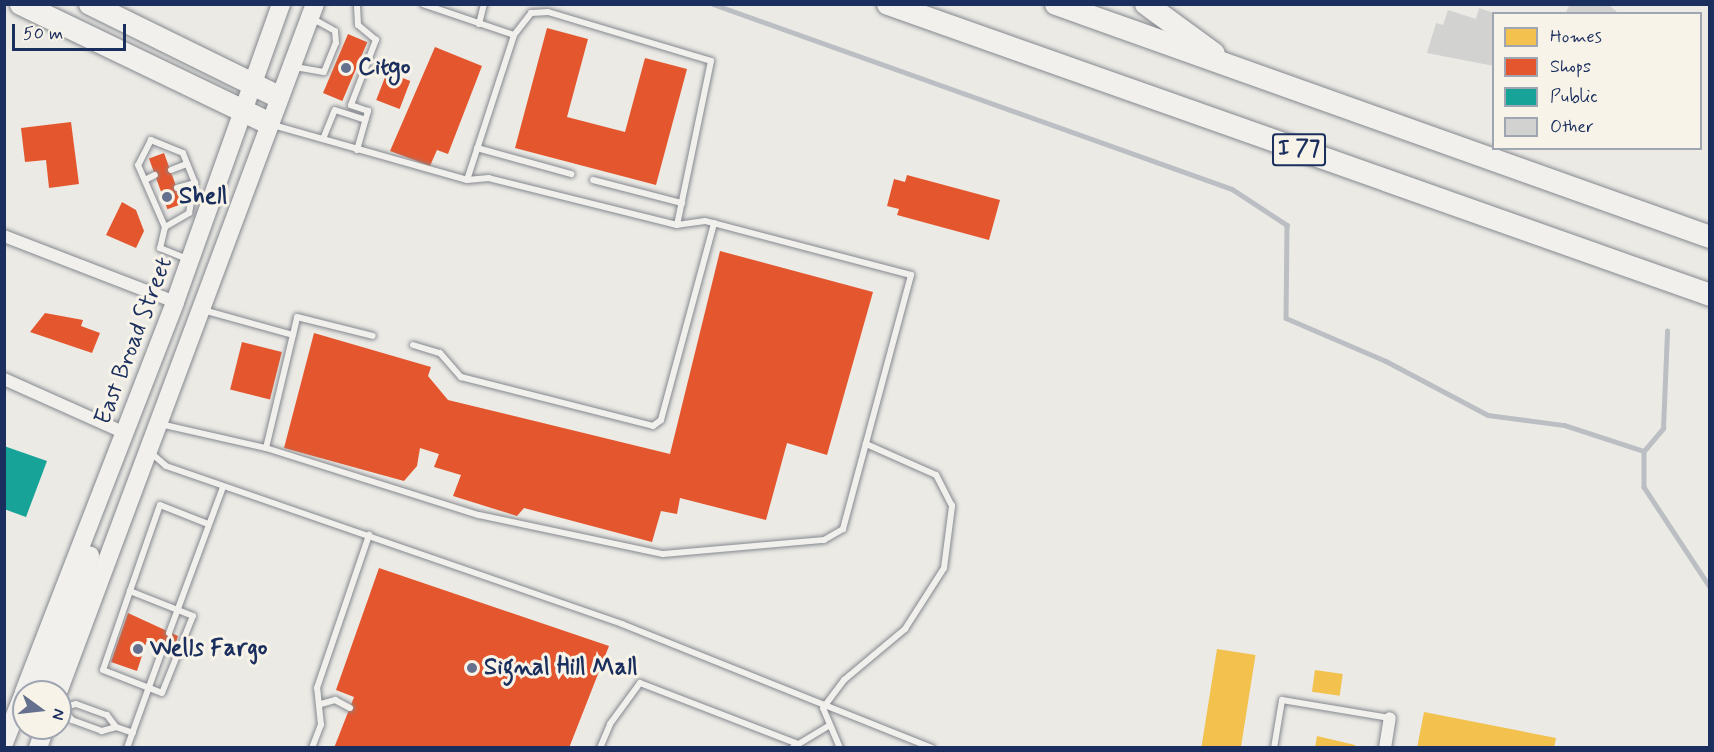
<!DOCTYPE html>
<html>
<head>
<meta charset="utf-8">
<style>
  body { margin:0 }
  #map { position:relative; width:1714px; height:752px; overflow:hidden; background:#ebeae5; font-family:Mynerve,sans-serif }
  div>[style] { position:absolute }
  .homes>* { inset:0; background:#f2c14e; transform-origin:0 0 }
  .shops>* { inset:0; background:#e4572e; transform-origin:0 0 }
  .public>* { inset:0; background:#17a398 }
  .stream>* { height:4.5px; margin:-2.25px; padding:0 2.25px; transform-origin:2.25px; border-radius:2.25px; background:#bbbec3 }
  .building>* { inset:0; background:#d2d2d0 }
  .roads { filter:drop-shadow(0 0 2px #85888f) drop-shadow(0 0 2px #85888f) }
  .lane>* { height:6px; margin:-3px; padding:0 3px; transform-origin:3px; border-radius:3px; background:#f1f0ec }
  .street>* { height:12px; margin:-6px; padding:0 6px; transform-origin:6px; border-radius:6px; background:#f1f0ec }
  .secondary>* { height:18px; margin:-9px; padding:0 9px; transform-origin:9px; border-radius:9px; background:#f1f0ec }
  .highway>* { height:22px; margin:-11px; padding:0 11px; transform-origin:11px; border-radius:11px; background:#f1f0ec }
  .dots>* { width:16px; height:16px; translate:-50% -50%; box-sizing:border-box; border:3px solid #f7f3e8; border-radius:50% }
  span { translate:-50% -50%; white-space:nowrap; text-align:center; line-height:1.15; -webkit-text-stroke:6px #f7f3e8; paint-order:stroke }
  .shield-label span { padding:2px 4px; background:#f7f3e8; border:2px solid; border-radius:4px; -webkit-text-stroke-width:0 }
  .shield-label { font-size:22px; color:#1b2f5e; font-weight:700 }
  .poi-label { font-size:24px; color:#1b2f5e; font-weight:700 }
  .left { translate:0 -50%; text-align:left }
  .street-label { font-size:24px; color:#1b2f5e }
  .frame { position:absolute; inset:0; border:6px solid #1b2f5e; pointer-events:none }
  .legend { position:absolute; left:1492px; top:12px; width:210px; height:138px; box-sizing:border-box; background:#f7f3e8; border:2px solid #9fa5b1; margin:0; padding:8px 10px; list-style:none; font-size:18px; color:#1b2f5e }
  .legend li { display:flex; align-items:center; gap:12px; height:30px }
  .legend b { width:30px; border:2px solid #9fa5b1 }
  .north { position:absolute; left:12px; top:680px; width:60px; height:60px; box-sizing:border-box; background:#f7f3e8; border:2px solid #9fa5b1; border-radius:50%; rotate:105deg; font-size:16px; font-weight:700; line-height:24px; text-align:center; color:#1b2f5e }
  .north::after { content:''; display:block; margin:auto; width:21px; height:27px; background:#64708d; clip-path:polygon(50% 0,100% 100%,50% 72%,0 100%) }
  .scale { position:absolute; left:12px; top:24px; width:114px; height:27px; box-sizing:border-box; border:3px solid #1b2f5e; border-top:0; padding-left:8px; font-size:18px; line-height:21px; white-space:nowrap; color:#1b2f5e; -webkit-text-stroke:4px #f7f3e8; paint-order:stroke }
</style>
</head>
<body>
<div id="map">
  <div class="homes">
    <i style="left:1217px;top:649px;width:39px;height:100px;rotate:9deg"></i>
    <i style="left:1315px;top:670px;width:28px;height:22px;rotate:8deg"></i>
    <i style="clip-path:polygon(1424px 712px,1556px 738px,1554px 748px,1417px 748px)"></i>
    <i style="clip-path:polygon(1317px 736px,1355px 745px,1355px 748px,1315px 748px)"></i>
  </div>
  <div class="shops">
    <i style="clip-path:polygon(547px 28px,588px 39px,567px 117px,625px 132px,645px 58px,687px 69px,656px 185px,515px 148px)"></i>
    <i style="left:348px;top:34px;width:21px;height:64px;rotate:23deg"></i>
    <i style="clip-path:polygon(435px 47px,482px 66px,448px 154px,437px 150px,430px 166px,390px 151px)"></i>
    <i style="left:387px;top:72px;width:25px;height:30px;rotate:21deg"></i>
    <i style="clip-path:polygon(71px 122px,79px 184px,49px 188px,46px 160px,25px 162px,21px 128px)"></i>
    <i style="left:164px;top:153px;width:54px;height:16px;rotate:70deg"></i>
    <i style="clip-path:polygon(907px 175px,1000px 200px,989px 240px,897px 215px,899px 209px,887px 206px,894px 179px,905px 182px)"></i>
    <i style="clip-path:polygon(122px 202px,136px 210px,144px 231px,136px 248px,106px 235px)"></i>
    <i style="clip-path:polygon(720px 251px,873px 292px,827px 455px,787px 443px,766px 520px,680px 498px,677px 514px,661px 511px,652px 542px,524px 508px,517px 516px,453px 496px,461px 475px,434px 467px,439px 454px,420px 448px,417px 466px,404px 481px,284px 448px,314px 333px,431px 367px,428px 376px,448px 400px,670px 454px)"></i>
    <i style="clip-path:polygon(45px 313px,83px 320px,81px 326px,100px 333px,92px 353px,30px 332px)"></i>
    <i style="left:242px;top:342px;width:41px;height:49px;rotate:14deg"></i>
    <i style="clip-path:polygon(379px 568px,609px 646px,569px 748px,334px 748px,354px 697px,336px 690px)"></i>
    <i style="clip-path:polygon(128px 613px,178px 636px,174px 649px,147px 640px,137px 671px,111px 662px)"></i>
  </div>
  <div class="public">
    <i style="clip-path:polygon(4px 446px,47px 461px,26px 517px,4px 509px)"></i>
  </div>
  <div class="stream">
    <i style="left:713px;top:4px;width:551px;rotate:19.62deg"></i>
    <i style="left:1232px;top:189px;width:66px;rotate:33.2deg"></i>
    <i style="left:1287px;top:225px;width:93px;rotate:90.6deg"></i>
    <i style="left:1286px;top:318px;width:109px;rotate:23.3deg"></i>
    <i style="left:1386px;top:361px;width:115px;rotate:27.9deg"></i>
    <i style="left:1488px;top:415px;width:77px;rotate:7.5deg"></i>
    <i style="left:1564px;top:425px;width:84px;rotate:18deg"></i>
    <i style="left:1644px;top:451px;width:36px;rotate:90deg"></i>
    <i style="left:1644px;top:487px;width:120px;rotate:56.6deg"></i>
    <i style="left:1644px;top:451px;width:30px;rotate:-50deg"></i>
    <i style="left:1663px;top:428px;width:97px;rotate:-87.6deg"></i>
  </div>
  <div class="building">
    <i style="clip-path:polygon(1570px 4px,1608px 4px,1617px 12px,1565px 14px)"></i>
    <i style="clip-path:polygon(1479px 8px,1494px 13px,1494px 66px,1427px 53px,1436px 23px,1443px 25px,1448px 10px,1476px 19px)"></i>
  </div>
  <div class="roads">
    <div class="lane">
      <i style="left:479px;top:24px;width:21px;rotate:-76deg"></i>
      <i style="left:514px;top:35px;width:28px;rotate:-52deg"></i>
      <i style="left:531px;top:13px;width:17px;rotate:-3deg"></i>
      <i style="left:548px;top:12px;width:170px;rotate:16.7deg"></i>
      <i style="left:711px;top:61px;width:167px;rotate:101.7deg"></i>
      <i style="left:295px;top:67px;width:29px;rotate:10deg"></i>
      <i style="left:324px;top:72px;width:31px;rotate:-68deg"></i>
      <i style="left:336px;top:43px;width:12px;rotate:-95deg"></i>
      <i style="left:335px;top:31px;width:25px;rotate:-151deg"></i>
      <i style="left:273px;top:125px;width:202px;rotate:15.8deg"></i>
      <i style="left:467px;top:180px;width:152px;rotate:-72deg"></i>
      <i style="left:514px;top:35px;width:96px;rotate:-161.2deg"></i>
      <i style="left:323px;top:139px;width:31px;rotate:-68deg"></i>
      <i style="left:335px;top:110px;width:32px;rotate:18deg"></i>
      <i style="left:477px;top:148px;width:98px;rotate:15.5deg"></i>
      <i style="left:357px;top:150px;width:41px;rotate:-74.2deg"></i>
      <i style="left:368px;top:111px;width:18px;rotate:-161deg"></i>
      <i style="left:351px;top:105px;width:70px;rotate:-69deg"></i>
      <i style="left:376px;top:40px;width:23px;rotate:-140deg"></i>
      <i style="left:358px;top:25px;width:21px;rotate:-93deg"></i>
      <i style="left:171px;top:170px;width:17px;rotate:-21deg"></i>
      <i style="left:145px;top:180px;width:11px;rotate:-27deg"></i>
      <i style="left:593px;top:180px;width:92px;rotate:14.5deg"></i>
      <i style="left:177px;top:188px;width:19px;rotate:-16deg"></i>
      <i style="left:165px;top:227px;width:28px;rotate:-30deg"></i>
      <i style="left:189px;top:213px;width:31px;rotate:-79deg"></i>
      <i style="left:195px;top:183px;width:32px;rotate:-112deg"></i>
      <i style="left:183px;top:153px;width:35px;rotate:-158deg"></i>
      <i style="left:151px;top:140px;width:28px;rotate:117deg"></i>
      <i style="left:138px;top:165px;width:68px;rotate:66.5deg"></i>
      <i style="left:165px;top:227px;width:22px;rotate:103deg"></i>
      <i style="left:160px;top:248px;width:29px;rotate:22deg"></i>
      <i style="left:203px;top:310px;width:93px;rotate:15.5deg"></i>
      <i style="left:293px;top:335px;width:18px;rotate:-77deg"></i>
      <i style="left:297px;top:317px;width:78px;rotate:14deg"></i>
      <i style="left:413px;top:345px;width:28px;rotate:17deg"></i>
      <i style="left:440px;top:353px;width:32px;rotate:49deg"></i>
      <i style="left:461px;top:377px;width:198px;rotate:14.3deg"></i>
      <i style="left:653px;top:426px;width:10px;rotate:-37deg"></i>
      <i style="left:661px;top:420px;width:204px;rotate:-74.9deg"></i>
      <i style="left:160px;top:424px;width:109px;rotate:12.8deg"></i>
      <i style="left:266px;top:448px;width:223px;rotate:17.5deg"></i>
      <i style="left:479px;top:515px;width:188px;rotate:12deg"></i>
      <i style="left:663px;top:554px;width:162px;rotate:-5deg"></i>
      <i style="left:824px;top:540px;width:22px;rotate:-30deg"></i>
      <i style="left:843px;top:529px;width:263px;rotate:-75deg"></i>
      <i style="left:911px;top:275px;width:213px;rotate:-165.3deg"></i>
      <i style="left:705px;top:221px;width:28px;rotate:172deg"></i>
      <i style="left:677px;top:225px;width:194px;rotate:-166deg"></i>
      <i style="left:489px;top:178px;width:22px;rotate:175deg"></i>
      <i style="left:266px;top:448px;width:116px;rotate:-76.6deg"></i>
      <i style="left:150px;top:452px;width:21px;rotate:41deg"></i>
      <i style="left:166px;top:466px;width:483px;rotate:19.1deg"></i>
      <i style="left:622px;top:624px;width:334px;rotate:21.8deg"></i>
      <i style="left:130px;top:591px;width:83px;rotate:108.9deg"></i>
      <i style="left:103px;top:670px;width:63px;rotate:21.3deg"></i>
      <i style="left:162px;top:693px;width:83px;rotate:-68.1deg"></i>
      <i style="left:193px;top:616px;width:68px;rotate:-158.4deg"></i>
      <i style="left:130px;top:591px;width:91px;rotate:-70.8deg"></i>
      <i style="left:160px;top:505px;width:52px;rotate:21.6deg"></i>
      <i style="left:169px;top:633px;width:156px;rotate:-69.7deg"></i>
      <i style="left:321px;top:704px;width:15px;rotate:-16deg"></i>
      <i style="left:335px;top:700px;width:17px;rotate:28deg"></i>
      <i style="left:60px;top:708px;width:16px;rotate:-14deg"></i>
      <i style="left:76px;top:704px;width:33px;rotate:20deg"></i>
      <i style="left:107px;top:715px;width:15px;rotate:53deg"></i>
      <i style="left:116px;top:727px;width:15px;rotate:164deg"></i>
      <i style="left:102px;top:731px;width:32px;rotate:-160deg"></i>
      <i style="left:72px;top:720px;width:14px;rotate:-129deg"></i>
      <i style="left:116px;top:727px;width:18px;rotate:19deg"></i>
      <i style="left:127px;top:748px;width:109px;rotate:-70.2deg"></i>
      <i style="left:312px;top:748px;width:25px;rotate:-69deg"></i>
      <i style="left:321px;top:725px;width:37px;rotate:-96deg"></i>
      <i style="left:317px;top:688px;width:162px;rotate:-71.2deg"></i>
      <i style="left:600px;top:748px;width:26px;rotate:-67deg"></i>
      <i style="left:610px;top:724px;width:51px;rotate:-53.8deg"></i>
      <i style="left:640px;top:683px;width:169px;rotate:21.1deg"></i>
      <i style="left:792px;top:748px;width:44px;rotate:-31.2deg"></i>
      <i style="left:840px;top:748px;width:43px;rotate:-113deg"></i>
      <i style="left:823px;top:708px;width:35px;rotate:-53deg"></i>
      <i style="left:844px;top:680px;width:80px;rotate:-39.9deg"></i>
      <i style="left:905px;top:629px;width:72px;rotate:-57.4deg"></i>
      <i style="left:944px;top:568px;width:63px;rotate:-82.6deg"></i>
      <i style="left:952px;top:506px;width:35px;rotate:-117deg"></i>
      <i style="left:936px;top:475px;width:77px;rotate:-156.1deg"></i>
      <i style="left:1274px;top:748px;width:49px;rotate:-80.5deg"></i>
      <i style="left:1282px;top:700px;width:109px;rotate:9.5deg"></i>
    </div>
    <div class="street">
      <i style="left:4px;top:236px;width:183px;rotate:21.1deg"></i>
      <i style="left:4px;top:379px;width:133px;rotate:24.1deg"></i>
      <i style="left:1385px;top:748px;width:30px;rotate:-81deg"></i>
    </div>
    <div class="secondary">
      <i style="left:24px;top:692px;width:418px;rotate:-68.8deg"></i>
      <i style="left:175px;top:302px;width:316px;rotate:-70.4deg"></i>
      <i style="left:41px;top:692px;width:145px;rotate:-70.2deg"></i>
      <i style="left:58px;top:692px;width:734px;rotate:-69.52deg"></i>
      <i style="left:4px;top:743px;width:54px;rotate:-68.2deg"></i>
      <i style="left:38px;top:748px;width:21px;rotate:-71deg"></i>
    </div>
    <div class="highway">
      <i style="left:21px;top:4px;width:274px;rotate:25.7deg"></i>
      <i style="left:90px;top:4px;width:208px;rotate:26.2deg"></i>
      <i style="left:888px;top:4px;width:872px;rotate:19.49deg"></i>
      <i style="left:1056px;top:4px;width:694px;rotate:19.61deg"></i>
      <i style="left:1146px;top:4px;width:84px;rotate:36.3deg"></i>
    </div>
  </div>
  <div class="dots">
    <i style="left:346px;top:68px;background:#64708d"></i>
    <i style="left:167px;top:197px;background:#64708d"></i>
    <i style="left:138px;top:649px;background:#64708d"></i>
    <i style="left:472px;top:668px;background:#64708d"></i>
  </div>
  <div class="shield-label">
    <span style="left:1299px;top:150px">I 77</span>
  </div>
  <div class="poi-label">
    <span class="left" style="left:358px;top:68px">Citgo</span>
    <span class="left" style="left:179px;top:197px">Shell</span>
    <span class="left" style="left:150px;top:649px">Wells Fargo</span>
    <span class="left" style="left:484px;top:668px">Signal Hill Mall</span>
  </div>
  <div class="street-label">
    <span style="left:134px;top:341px;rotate:-69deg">East Broad Street</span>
  </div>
  <div class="frame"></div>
  <ul class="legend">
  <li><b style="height:16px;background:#f2c14e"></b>Homes</li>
  <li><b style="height:16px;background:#e4572e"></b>Shops</li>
  <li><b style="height:16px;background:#17a398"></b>Public</li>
  <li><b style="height:16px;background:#d2d2d0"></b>Other</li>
  </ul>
  <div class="north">N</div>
  <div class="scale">50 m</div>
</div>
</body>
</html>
